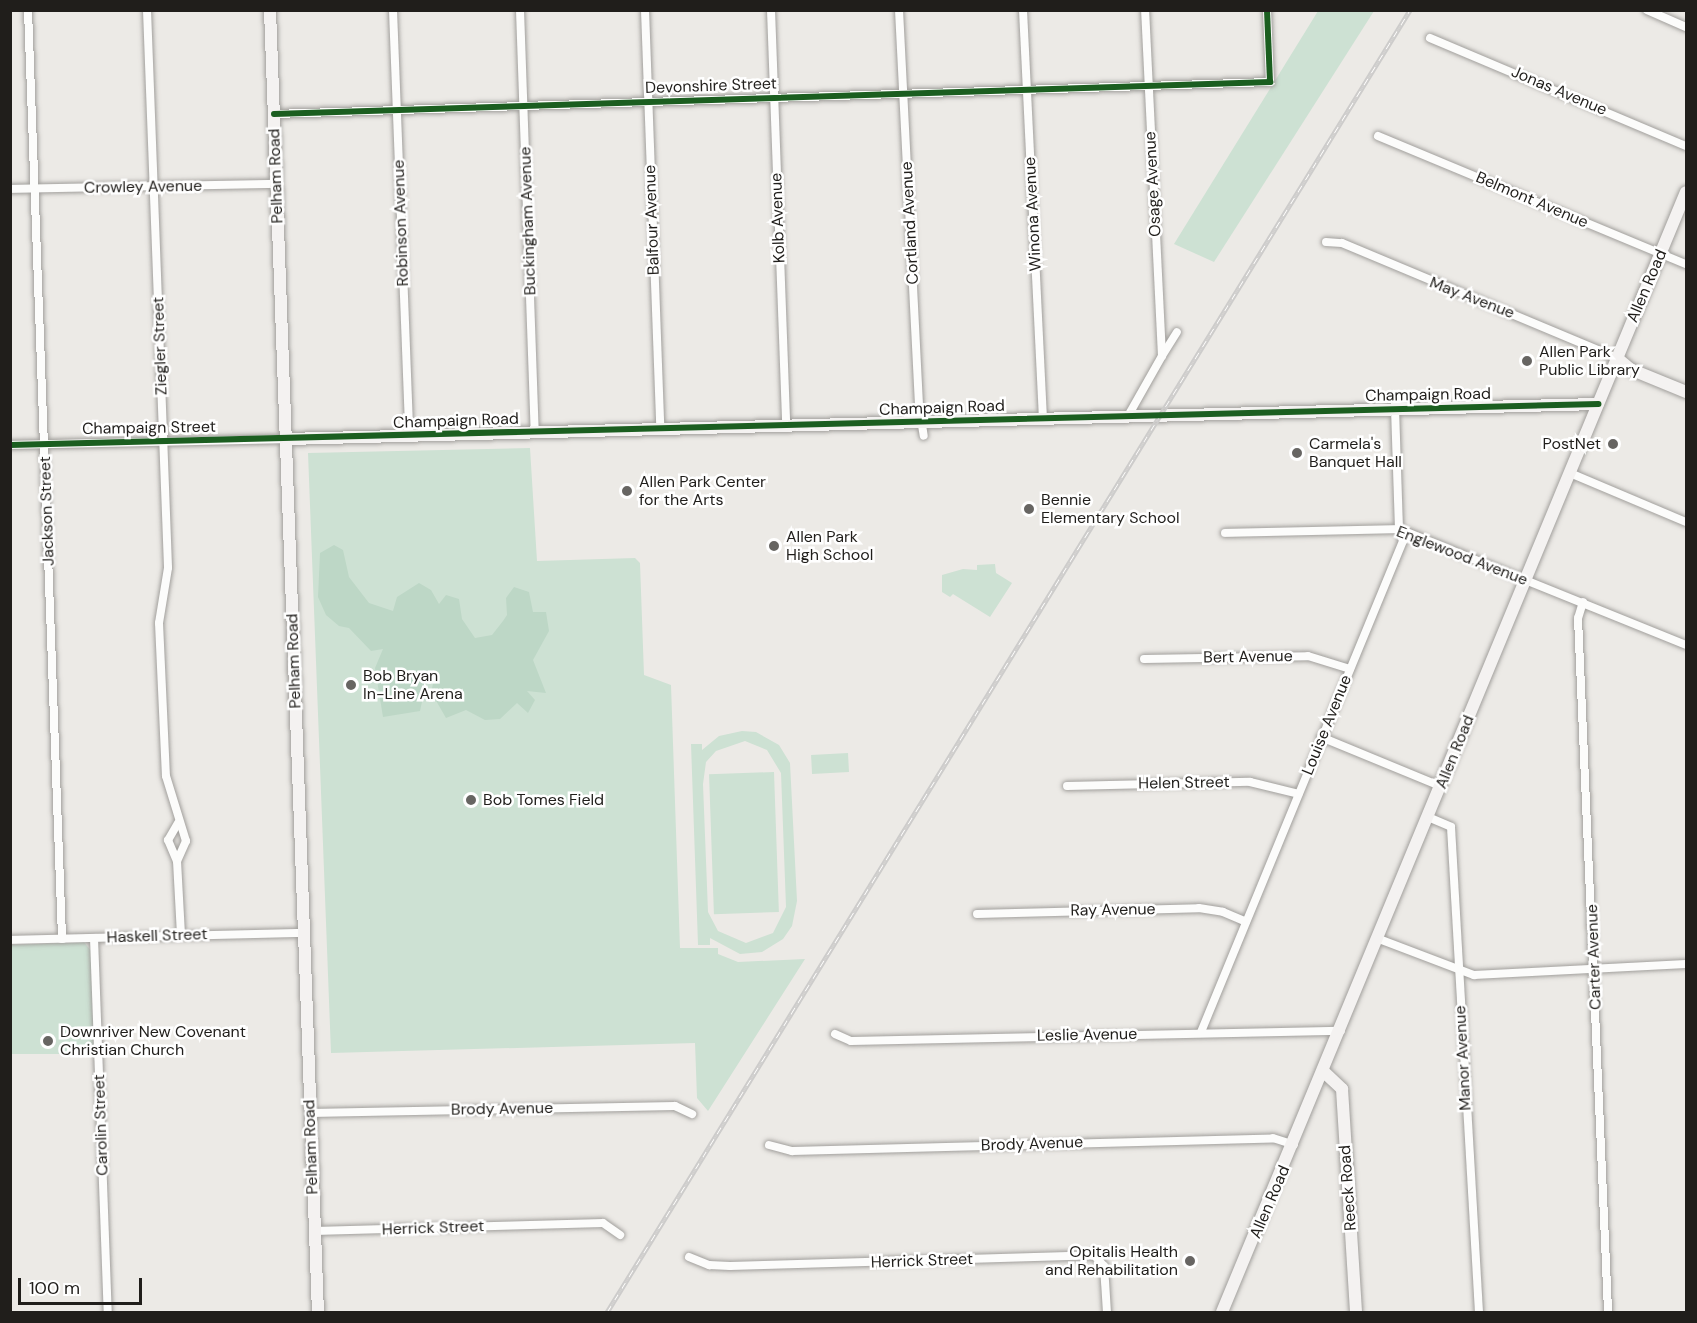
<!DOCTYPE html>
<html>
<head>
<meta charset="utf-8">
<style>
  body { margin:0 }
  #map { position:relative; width:1697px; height:1323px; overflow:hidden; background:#eceae6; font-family:"DM Sans",sans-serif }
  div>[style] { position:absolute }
  .green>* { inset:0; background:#cde1d3; transform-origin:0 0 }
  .forest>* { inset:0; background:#bdd7c6 }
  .roads { filter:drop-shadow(0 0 2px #a19f9c) drop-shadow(0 0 2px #a19f9c) }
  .street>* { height:8px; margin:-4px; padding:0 4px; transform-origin:4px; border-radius:4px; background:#fcfcfb }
  .secondary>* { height:12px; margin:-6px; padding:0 6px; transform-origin:6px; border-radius:6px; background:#f4f2f1 }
  .rail>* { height:4.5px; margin-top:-2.25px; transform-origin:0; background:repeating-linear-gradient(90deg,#fff 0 7px,#cdcccb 0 14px); box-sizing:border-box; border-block:2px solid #cdcccb }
  .cycleway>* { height:6px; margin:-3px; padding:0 3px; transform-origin:3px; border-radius:3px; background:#1b5e20 }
  .dots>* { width:16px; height:16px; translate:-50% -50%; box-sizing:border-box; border:3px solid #fff; border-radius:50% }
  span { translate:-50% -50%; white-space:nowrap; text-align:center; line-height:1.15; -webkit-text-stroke:5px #fff; paint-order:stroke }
  .street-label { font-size:16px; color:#201e1b }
  .poi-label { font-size:16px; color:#201e1b }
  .left { translate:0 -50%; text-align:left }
  .right { translate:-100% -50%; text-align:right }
  .frame { position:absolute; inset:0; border:12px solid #201e1b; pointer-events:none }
  .scale { position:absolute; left:18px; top:1278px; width:124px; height:27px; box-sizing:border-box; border:3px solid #201e1b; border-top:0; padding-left:8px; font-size:18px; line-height:21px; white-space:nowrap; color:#201e1b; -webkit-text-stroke:4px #fff; paint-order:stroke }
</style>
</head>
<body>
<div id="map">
  <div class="green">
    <i style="clip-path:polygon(1318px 11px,1374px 11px,1214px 262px,1174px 244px)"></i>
    <i style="clip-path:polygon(530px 448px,537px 561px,635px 558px,640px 563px,644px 675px,671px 685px,680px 948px,718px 948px,718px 954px,738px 962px,805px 959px,708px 1111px,697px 1098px,695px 1043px,331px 1053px,308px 453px)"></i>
    <i style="clip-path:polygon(995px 564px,996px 573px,1012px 583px,990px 617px,953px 594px,950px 597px,942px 592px,942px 575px,963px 569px,977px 570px,977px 565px)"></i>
    <i style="clip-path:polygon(evenodd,742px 731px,756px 732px,779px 745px,790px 763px,797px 901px,792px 926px,783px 939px,762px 952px,740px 954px,710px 938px,710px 945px,698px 945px,691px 744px,702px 744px,702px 750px,719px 736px,742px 731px,745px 741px,767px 750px,781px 773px,786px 907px,773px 933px,746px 943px,718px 931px,708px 912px,703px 784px,706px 762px,716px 751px,745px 741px)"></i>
    <i style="left:848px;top:753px;width:19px;height:37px;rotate:87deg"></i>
    <i style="left:774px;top:772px;width:140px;height:65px;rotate:88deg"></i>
    <i style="clip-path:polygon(84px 942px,91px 951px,94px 1054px,11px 1054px,10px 945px)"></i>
  </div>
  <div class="forest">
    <i style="clip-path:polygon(334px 545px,343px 550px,349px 577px,369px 603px,393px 611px,397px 597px,419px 583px,431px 590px,439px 604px,446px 595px,459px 599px,462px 619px,475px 638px,492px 635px,503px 621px,507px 615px,506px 598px,514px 587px,529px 592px,533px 612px,546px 612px,549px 631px,533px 660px,546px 693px,527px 691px,535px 700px,528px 713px,517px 703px,500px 719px,485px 720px,466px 710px,446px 718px,431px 692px,435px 676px,428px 674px,420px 711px,383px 717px,375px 668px,383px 649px,371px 651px,349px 628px,339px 626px,326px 615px,318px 597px,320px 553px)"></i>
  </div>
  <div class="roads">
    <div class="street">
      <i style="left:28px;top:10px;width:930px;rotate:87.9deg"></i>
      <i style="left:147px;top:10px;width:558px;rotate:87.84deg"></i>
      <i style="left:168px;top:568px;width:56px;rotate:99.3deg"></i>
      <i style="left:159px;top:623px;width:153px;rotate:87.4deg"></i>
      <i style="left:166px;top:776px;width:68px;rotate:72.9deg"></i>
      <i style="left:186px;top:841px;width:22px;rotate:114deg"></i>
      <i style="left:393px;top:10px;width:426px;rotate:87.8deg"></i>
      <i style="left:520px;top:10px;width:422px;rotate:88deg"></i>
      <i style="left:645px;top:10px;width:419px;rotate:87.9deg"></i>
      <i style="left:771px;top:10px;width:415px;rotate:87.9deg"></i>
      <i style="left:899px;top:10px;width:397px;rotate:87.1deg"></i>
      <i style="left:919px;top:406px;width:30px;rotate:81deg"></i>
      <i style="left:1023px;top:10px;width:408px;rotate:87.2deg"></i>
      <i style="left:1647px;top:10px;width:43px;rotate:23.6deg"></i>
      <i style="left:1430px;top:38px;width:278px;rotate:22.9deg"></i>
      <i style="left:274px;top:114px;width:997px;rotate:-1.84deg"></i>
      <i style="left:1270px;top:82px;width:72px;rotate:-92.4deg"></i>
      <i style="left:1378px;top:136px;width:334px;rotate:22.6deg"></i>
      <i style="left:10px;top:189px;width:266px;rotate:-1.1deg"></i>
      <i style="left:1326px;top:242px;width:16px;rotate:4deg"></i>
      <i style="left:1342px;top:243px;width:298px;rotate:22.7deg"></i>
      <i style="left:1162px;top:356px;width:28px;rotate:-58deg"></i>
      <i style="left:1128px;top:416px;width:69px;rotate:-60.5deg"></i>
      <i style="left:1162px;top:356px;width:346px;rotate:-92.8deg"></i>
      <i style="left:10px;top:445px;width:277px;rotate:-1.2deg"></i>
      <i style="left:1570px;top:473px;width:126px;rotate:22.9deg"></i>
      <i style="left:1225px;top:533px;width:174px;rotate:-1.3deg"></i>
      <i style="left:1399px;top:529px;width:310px;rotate:22deg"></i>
      <i style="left:1583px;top:602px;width:17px;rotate:107deg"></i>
      <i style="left:1578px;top:618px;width:695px;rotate:87.52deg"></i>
      <i style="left:1144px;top:659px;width:164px;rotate:-1deg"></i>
      <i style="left:1308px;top:656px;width:44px;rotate:17.2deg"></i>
      <i style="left:1321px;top:737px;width:129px;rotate:22.4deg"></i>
      <i style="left:1067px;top:786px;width:183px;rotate:-1.3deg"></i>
      <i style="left:1250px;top:782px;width:50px;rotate:13.8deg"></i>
      <i style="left:1428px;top:817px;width:25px;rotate:23deg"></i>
      <i style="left:1451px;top:827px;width:486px;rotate:86.7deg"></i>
      <i style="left:178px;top:823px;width:20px;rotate:120deg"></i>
      <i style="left:168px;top:840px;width:23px;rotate:67deg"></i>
      <i style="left:177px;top:861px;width:74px;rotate:86.9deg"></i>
      <i style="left:977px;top:914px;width:222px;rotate:-1.5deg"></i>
      <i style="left:1199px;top:908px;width:24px;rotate:9deg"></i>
      <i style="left:1223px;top:912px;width:25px;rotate:23deg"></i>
      <i style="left:94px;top:938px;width:374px;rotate:87.9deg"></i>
      <i style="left:1379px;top:939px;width:102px;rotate:20.8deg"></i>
      <i style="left:1474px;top:975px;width:212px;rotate:-3deg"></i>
      <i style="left:10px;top:940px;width:293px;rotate:-1.4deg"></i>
      <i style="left:1201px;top:1032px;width:531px;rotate:-67.64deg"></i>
      <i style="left:1403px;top:541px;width:13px;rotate:-108deg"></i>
      <i style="left:1399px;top:529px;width:120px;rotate:-91.9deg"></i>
      <i style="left:835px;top:1034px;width:17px;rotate:24deg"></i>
      <i style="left:851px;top:1041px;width:490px;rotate:-1.2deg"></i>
      <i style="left:310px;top:1113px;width:365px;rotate:-1.1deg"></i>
      <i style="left:675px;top:1106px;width:19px;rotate:25deg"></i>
      <i style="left:769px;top:1145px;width:24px;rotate:15deg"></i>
      <i style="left:792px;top:1151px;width:481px;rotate:-1.5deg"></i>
      <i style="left:1273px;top:1138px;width:22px;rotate:18deg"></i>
      <i style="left:314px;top:1231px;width:289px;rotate:-1.6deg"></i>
      <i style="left:603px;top:1223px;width:21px;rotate:35deg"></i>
      <i style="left:689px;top:1257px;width:22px;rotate:22deg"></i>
      <i style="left:709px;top:1265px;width:21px;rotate:3deg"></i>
      <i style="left:730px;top:1266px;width:364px;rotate:-1.7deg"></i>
      <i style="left:1094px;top:1255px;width:15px;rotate:48deg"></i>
      <i style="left:1104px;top:1266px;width:46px;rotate:86.3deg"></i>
    </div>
    <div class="secondary">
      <i style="left:270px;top:10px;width:1303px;rotate:87.89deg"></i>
      <i style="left:1617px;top:358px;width:17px;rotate:40deg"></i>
      <i style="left:1630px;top:369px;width:61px;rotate:22.3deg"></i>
      <i style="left:287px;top:439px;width:1311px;rotate:-1.53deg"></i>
      <i style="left:1324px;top:1072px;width:25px;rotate:43deg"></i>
      <i style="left:1342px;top:1089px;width:223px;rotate:86.4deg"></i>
      <i style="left:1222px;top:1312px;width:1212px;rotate:-67.5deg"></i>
    </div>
  </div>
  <div class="rail">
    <i style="left:607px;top:1312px;width:1530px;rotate:-58.34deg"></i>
  </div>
  <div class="cycleway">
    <i style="left:274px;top:114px;width:997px;rotate:-1.84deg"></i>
    <i style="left:1270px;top:82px;width:72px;rotate:-92.4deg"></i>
    <i style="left:10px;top:445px;width:1589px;rotate:-1.48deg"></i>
  </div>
  <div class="dots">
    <i style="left:1527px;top:361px;background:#676562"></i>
    <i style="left:1613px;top:444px;background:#676562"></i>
    <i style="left:1297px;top:453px;background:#676562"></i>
    <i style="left:627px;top:491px;background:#676562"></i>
    <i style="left:1029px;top:509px;background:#676562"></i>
    <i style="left:774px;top:546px;background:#676562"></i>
    <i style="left:351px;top:685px;background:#676562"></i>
    <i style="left:471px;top:800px;background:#676562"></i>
    <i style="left:48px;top:1041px;background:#676562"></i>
    <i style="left:1190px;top:1261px;background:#676562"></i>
  </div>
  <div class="street-label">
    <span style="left:711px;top:86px;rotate:-2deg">Devonshire Street</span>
    <span style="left:1559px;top:91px;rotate:23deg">Jonas Avenue</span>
    <span style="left:276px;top:176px;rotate:-92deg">Pelham Road</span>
    <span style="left:1153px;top:184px;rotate:-93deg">Osage Avenue</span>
    <span style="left:143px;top:187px;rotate:-1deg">Crowley Avenue</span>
    <span style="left:1532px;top:200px;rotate:23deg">Belmont Avenue</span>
    <span style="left:1033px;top:214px;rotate:-93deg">Winona Avenue</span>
    <span style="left:778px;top:218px;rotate:-92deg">Kolb Avenue</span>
    <span style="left:652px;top:220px;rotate:-92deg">Balfour Avenue</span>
    <span style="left:528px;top:221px;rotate:-92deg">Buckingham Avenue</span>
    <span style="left:401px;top:223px;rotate:-92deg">Robinson Avenue</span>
    <span style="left:910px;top:223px;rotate:-93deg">Cortland Avenue</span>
    <span style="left:1647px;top:286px;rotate:-67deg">Allen Road</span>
    <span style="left:1472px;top:298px;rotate:21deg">May Avenue</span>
    <span style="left:160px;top:346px;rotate:-92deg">Ziegler Street</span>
    <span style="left:1428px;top:395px;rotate:-1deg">Champaign Road</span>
    <span style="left:942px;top:408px;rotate:-2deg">Champaign Road</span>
    <span style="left:456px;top:421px;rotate:-2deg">Champaign Road</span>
    <span style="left:149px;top:428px;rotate:-1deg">Champaign Street</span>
    <span style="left:47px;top:511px;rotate:-92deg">Jackson Street</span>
    <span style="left:1462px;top:556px;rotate:21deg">Englewood Avenue</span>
    <span style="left:1248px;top:657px;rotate:-1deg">Bert Avenue</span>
    <span style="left:294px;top:661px;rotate:-92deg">Pelham Road</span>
    <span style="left:1327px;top:725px;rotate:-68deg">Louise Avenue</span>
    <span style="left:1455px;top:752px;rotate:-68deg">Allen Road</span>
    <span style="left:1184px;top:783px;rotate:-1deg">Helen Street</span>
    <span style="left:1113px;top:910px;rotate:-1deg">Ray Avenue</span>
    <span style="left:157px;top:936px;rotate:-2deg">Haskell Street</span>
    <span style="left:1594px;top:957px;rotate:-92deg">Carter Avenue</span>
    <span style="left:1087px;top:1035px;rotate:-1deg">Leslie Avenue</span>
    <span style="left:1463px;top:1058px;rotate:-93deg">Manor Avenue</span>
    <span style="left:502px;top:1109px;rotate:-1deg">Brody Avenue</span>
    <span style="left:101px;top:1125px;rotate:-92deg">Carolin Street</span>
    <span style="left:1032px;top:1144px;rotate:-2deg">Brody Avenue</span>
    <span style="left:311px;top:1147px;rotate:-92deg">Pelham Road</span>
    <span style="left:1348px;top:1188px;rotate:-94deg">Reeck Road</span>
    <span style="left:1270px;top:1202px;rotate:-67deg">Allen Road</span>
    <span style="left:433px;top:1228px;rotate:-2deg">Herrick Street</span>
    <span style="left:922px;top:1261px;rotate:-2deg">Herrick Street</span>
  </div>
  <div class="poi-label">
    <span class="left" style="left:1539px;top:361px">Allen Park<br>Public Library</span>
    <span class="left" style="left:1309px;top:453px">Carmela's<br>Banquet Hall</span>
    <span class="right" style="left:1601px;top:444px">PostNet</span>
    <span class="left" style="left:639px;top:491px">Allen Park Center<br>for the Arts</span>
    <span class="left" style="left:1041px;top:509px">Bennie<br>Elementary School</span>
    <span class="left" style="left:786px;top:546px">Allen Park<br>High School</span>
    <span class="left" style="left:363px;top:685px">Bob Bryan<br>In-Line Arena</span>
    <span class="left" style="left:483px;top:800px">Bob Tomes Field</span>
    <span class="left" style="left:60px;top:1041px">Downriver New Covenant<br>Christian Church</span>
    <span class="right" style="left:1178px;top:1261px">Opitalis Health<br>and Rehabilitation</span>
  </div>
  <div class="frame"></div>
  <div class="scale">100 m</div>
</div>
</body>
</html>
